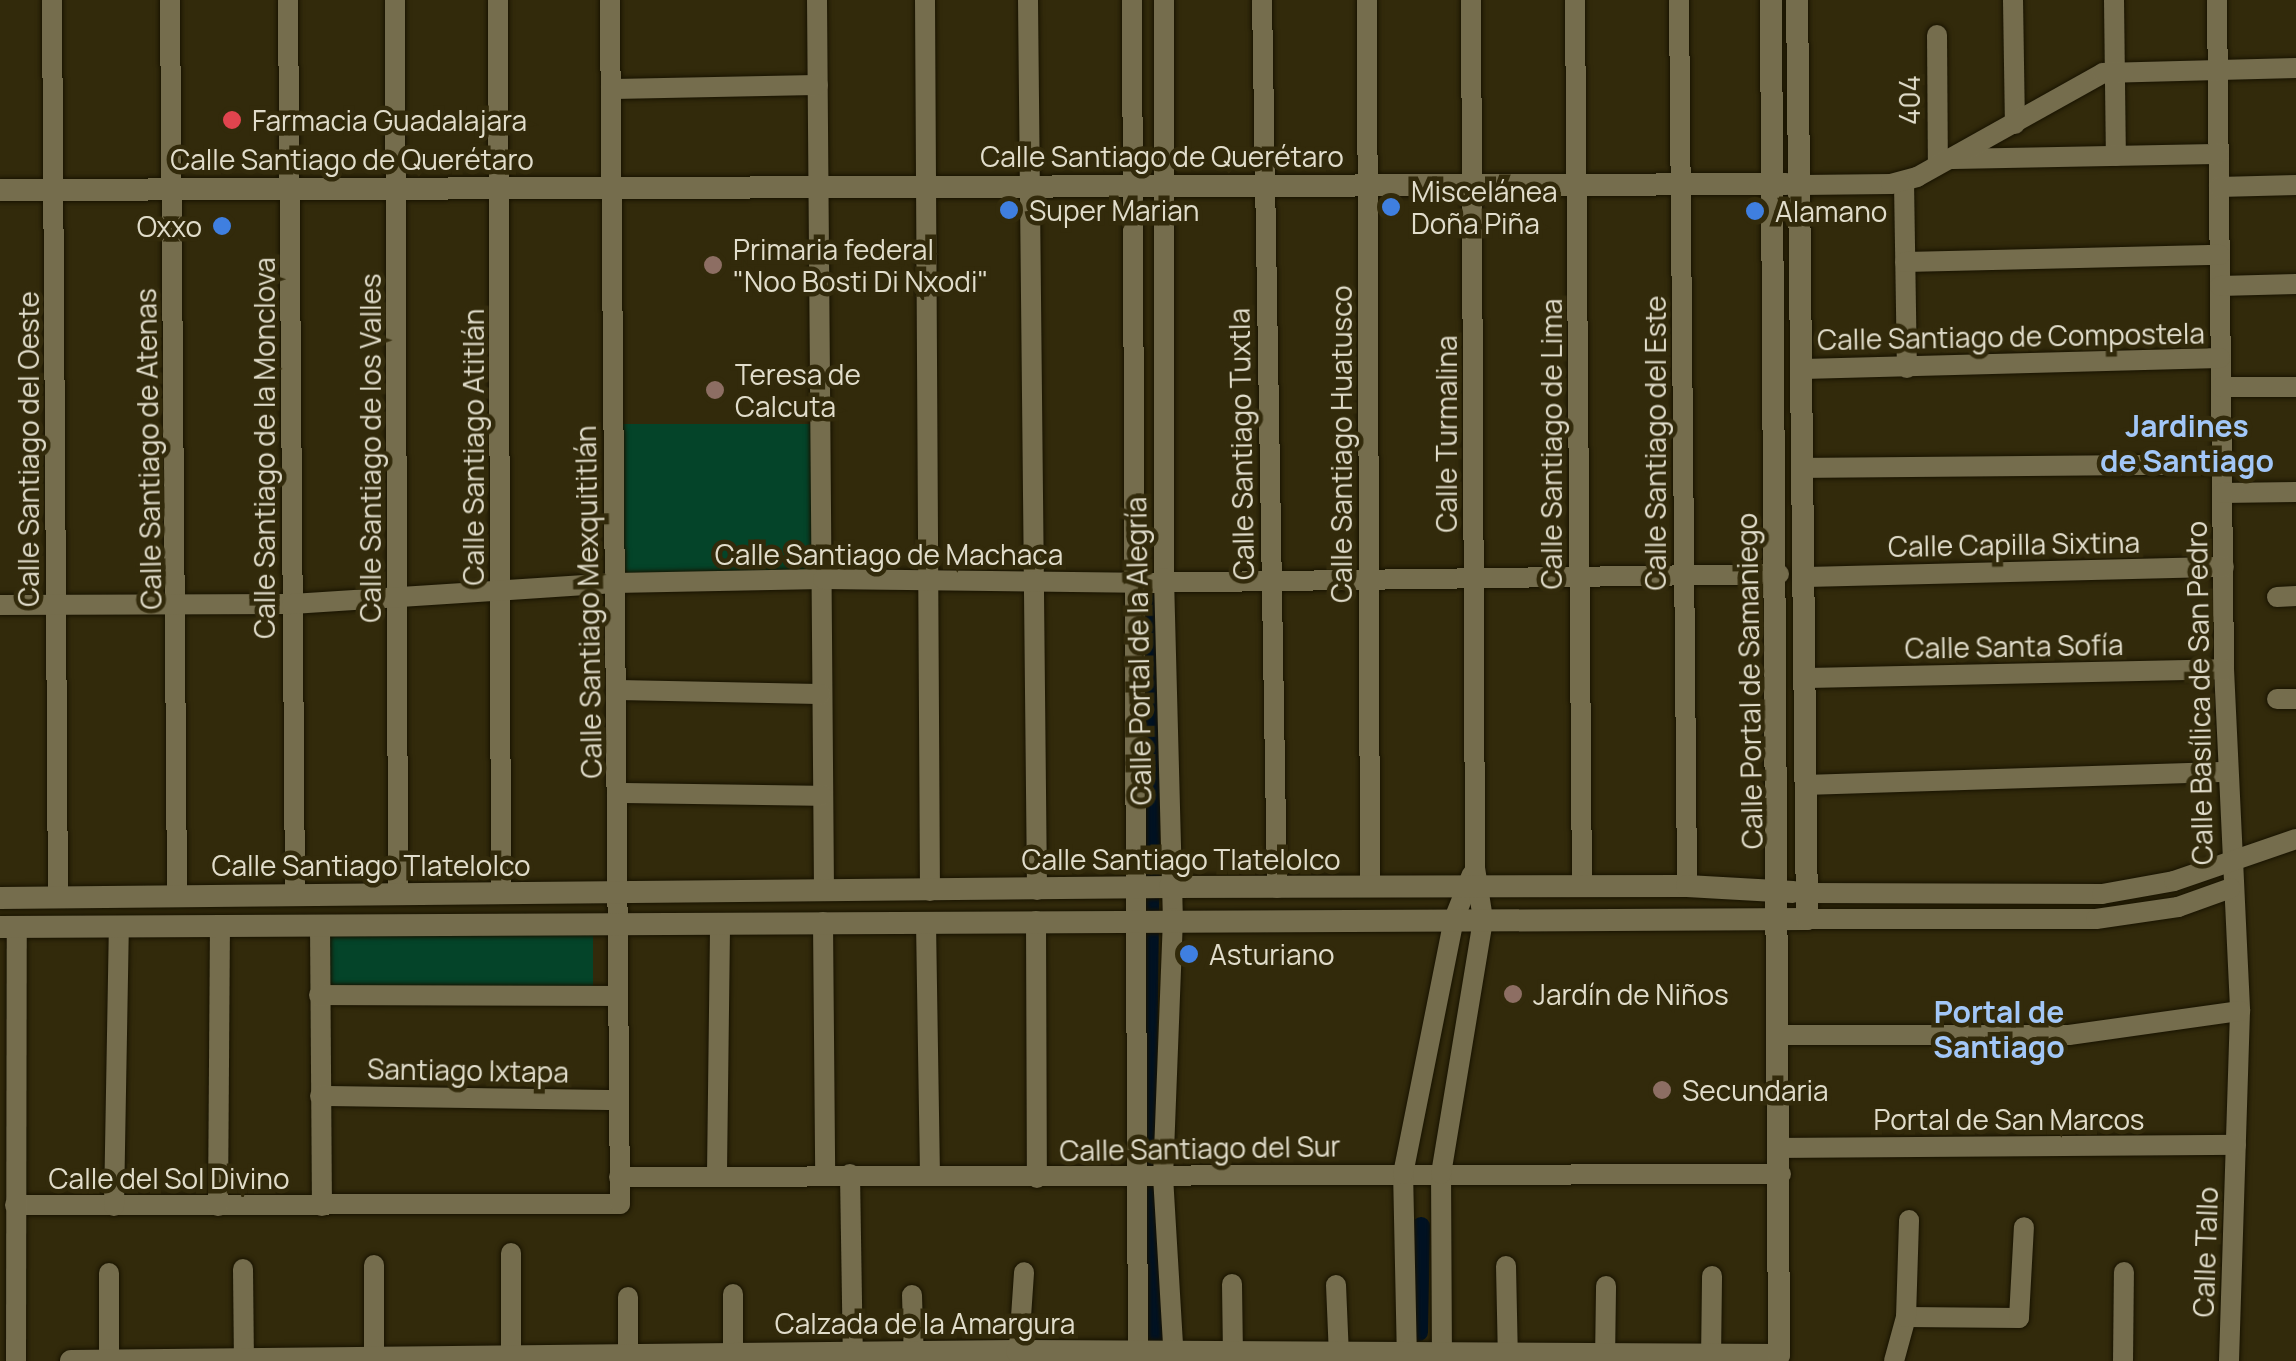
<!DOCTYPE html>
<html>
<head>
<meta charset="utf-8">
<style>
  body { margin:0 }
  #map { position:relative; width:2296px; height:1361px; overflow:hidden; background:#322a0b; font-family:Manrope,sans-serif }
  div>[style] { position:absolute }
  .green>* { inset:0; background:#044429; transform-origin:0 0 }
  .canal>* { height:18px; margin:-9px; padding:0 9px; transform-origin:9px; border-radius:9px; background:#001223 }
  .roads { filter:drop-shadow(0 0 2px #181300) drop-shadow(0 0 2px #181300) }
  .minor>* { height:20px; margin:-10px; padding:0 10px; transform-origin:10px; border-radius:10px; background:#756d4d }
  .tertiary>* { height:22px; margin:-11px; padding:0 11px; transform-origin:11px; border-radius:11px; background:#756d4d }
  .dots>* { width:28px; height:28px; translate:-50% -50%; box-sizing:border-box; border:5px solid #322a0b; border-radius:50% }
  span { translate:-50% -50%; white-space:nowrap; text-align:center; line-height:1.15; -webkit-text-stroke:9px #322a0b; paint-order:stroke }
  .street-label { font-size:28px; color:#e1ddcb }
  .poi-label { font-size:28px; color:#e1ddcb }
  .left { translate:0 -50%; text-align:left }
  .right { translate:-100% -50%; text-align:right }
  .neighbourhood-label { font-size:30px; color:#a2c7f8; font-weight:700 }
</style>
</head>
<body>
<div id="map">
  <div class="green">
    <i style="left:618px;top:424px;width:195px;height:150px"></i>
    <i style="left:326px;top:932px;width:267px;height:61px"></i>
  </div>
  <div class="canal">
    <i style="left:1147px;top:1162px;width:566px;rotate:-89.29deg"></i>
    <i style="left:1148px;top:1182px;width:165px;rotate:87.2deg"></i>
    <i style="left:1419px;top:1332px;width:106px;rotate:-88.9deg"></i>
  </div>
  <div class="roads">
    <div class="minor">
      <i style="left:52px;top:0;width:898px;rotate:89.62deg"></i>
      <i style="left:170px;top:0;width:897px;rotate:89.55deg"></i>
      <i style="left:288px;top:0;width:896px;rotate:89.55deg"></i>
      <i style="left:395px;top:0;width:895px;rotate:89.81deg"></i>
      <i style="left:498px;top:0;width:894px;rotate:89.81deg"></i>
      <i style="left:817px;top:0;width:891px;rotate:89.55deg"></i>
      <i style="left:925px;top:0;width:891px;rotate:89.68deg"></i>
      <i style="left:1028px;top:0;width:890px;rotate:89.42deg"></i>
      <i style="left:1132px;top:0;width:1361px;rotate:89.75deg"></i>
      <i style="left:1164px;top:0;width:578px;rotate:90deg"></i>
      <i style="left:1164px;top:578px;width:340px;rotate:88.5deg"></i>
      <i style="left:1173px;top:918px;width:258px;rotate:92.2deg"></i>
      <i style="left:1163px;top:1176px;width:185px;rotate:86.6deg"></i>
      <i style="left:1262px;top:0;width:888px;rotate:89.03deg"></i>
      <i style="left:1367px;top:0;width:887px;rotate:89.81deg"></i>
      <i style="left:1575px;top:0;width:887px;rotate:89.55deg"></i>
      <i style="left:1679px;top:0;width:886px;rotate:89.48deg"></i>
      <i style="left:2013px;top:0;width:124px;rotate:89.1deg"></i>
      <i style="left:2114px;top:0;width:156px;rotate:89.3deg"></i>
      <i style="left:2217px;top:0;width:669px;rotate:89.4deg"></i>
      <i style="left:2224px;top:669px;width:342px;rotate:87.3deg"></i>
      <i style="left:2240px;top:1011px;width:350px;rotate:91.8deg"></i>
      <i style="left:1937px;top:35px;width:129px;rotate:89.6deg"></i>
      <i style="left:611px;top:89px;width:207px;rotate:-1.1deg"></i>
      <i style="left:1950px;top:159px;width:268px;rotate:-1.1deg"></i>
      <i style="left:1904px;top:182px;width:186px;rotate:89.1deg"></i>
      <i style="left:1802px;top:185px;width:89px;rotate:-0.6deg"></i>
      <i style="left:1891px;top:184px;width:27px;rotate:-15deg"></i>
      <i style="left:1917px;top:177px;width:213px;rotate:-29.2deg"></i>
      <i style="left:2103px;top:73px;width:193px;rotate:-1.5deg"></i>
      <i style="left:2219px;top:187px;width:77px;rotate:-1.5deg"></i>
      <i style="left:1905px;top:262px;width:315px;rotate:-1.3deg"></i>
      <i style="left:2220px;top:286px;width:76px;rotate:-1.5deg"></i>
      <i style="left:1803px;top:369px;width:417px;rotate:-1.5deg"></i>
      <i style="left:2221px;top:387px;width:75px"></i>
      <i style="left:1804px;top:468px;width:418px;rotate:-0.5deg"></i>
      <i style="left:2222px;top:493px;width:74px;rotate:-0.8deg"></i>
      <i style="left:1806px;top:577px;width:418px;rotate:-1.4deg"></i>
      <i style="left:2277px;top:597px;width:19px;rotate:-3deg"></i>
      <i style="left:0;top:605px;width:292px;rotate:-0.2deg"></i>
      <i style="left:292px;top:604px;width:324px;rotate:-3.7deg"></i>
      <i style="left:615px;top:583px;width:208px;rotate:-1.1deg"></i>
      <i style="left:823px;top:579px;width:312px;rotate:0.7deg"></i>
      <i style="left:1135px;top:583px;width:644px;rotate:-0.8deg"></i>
      <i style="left:1806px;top:678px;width:418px;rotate:-1.2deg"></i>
      <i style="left:616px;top:690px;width:205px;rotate:1.1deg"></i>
      <i style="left:2277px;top:699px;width:19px"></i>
      <i style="left:1806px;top:785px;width:421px;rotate:-1.8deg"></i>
      <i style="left:617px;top:793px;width:205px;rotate:0.8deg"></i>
      <i style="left:1807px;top:893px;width:295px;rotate:0.2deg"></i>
      <i style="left:2102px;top:894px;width:73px;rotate:-10.2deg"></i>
      <i style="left:2174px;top:881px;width:129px;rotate:-19deg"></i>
      <i style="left:1807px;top:919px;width:289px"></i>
      <i style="left:2096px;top:919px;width:83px;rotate:-8.3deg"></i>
      <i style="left:2178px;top:907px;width:56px;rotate:-19.7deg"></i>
      <i style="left:1036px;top:921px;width:257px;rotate:89.8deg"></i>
      <i style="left:823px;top:922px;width:251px;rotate:89.5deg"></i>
      <i style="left:926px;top:922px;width:253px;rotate:89.1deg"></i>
      <i style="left:320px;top:925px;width:281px;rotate:89.6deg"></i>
      <i style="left:319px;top:995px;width:295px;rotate:0.2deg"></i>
      <i style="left:1778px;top:1035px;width:291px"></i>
      <i style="left:2069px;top:1035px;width:173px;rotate:-8deg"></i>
      <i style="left:320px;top:1096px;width:296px;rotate:0.8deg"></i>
      <i style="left:1782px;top:1148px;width:454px;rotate:-0.4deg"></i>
      <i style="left:717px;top:1174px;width:251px;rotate:-89.3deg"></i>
      <i style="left:850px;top:1174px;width:187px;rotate:89.1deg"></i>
      <i style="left:619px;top:1177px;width:1162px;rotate:-0.15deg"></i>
      <i style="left:15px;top:1205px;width:605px;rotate:-0.09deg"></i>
      <i style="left:620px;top:1204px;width:1204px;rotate:-90.48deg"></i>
      <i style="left:114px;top:1206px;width:280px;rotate:-89deg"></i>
      <i style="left:218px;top:1206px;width:280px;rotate:-89.6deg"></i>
      <i style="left:511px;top:1253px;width:104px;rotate:90deg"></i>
      <i style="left:374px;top:1265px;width:93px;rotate:90deg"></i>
      <i style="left:1506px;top:1266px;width:95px;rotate:88.8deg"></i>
      <i style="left:243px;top:1269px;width:90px;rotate:89.4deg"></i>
      <i style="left:1232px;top:1284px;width:72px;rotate:89.2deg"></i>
      <i style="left:1336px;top:1285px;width:72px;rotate:87.6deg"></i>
      <i style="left:733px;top:1294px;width:67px;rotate:90deg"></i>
      <i style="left:912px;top:1295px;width:66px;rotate:88.3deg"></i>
      <i style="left:1906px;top:1317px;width:113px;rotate:0.5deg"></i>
      <i style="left:2019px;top:1318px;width:91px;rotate:-86.9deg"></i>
      <i style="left:16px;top:1361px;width:434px;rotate:-89.9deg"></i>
      <i style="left:109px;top:1361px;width:88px;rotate:-90deg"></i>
      <i style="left:628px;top:1361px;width:64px;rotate:-90deg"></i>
      <i style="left:1018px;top:1361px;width:89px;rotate:-86.1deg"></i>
      <i style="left:1407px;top:1361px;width:187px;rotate:-91.2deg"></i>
      <i style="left:1403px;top:1174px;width:260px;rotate:-78.7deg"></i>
      <i style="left:1454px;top:919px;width:48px;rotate:-68.2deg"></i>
      <i style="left:1442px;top:1361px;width:187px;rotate:-90.3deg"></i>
      <i style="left:1441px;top:1174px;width:258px;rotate:-80.6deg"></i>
      <i style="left:1483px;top:919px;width:52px;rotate:-98.9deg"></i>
      <i style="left:1475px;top:868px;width:868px;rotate:-90.26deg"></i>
      <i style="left:1605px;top:1361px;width:75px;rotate:-89.2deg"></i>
      <i style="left:1711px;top:1361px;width:85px;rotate:-89.3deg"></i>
      <i style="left:1894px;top:1361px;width:46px;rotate:-74.7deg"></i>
      <i style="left:1906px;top:1317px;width:97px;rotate:-88.2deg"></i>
      <i style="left:2123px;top:1361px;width:89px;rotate:-89.4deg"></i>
    </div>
    <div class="tertiary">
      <i style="left:0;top:190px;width:1786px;rotate:-0.19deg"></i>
      <i style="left:0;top:898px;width:1170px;rotate:-0.54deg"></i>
      <i style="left:1170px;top:887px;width:517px;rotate:-0.11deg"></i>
      <i style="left:1687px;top:886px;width:106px;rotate:3.2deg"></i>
      <i style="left:0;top:927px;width:1807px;rotate:-0.25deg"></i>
      <i style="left:1807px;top:919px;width:919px;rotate:-90.62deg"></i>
      <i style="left:71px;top:1361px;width:946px;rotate:-0.61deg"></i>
      <i style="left:1017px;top:1351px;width:762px;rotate:0.3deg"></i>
      <i style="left:1779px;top:1355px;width:1355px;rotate:-90.34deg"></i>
    </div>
  </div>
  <div class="dots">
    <i style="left:232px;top:120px;background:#e0444e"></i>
    <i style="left:1391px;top:207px;background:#3f7fe0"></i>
    <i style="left:1009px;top:210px;background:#3f7fe0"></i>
    <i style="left:1755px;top:211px;background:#3f7fe0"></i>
    <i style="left:222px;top:226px;background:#3f7fe0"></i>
    <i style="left:713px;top:265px;background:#8d6e63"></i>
    <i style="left:715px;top:390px;background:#8d6e63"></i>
    <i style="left:1189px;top:954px;background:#3f7fe0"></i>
    <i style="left:1513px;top:994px;background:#8d6e63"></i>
    <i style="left:1662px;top:1090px;background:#8d6e63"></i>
  </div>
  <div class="street-label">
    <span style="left:1909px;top:100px;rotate:-90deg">404</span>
    <span style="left:1162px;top:156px">Calle Santiago de Querétaro</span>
    <span style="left:352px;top:159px">Calle Santiago de Querétaro</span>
    <span style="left:2011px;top:336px;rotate:-1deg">Calle Santiago de Compostela</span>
    <span style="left:1446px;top:434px;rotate:-90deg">Calle Turmalina</span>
    <span style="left:1655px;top:443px;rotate:-90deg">Calle Santiago del Este</span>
    <span style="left:1241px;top:444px;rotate:-91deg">Calle Santiago Tuxtla</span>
    <span style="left:1341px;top:444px;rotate:-90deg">Calle Santiago Huatusco</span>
    <span style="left:1551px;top:444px;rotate:-90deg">Calle Santiago de Lima</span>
    <span style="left:473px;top:447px;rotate:-90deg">Calle Santiago Atitlán</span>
    <span style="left:264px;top:448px;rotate:-90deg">Calle Santiago de la Monclova</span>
    <span style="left:370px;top:448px;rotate:-90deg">Calle Santiago de los Valles</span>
    <span style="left:28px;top:449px;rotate:-90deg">Calle Santiago del Oeste</span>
    <span style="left:148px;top:449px;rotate:-91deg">Calle Santiago de Atenas</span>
    <span style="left:2014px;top:544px;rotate:-1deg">Calle Capilla Sixtina</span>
    <span style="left:889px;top:554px">Calle Santiago de Machaca</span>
    <span style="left:588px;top:602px;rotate:-91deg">Calle Santiago Mexquititlán</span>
    <span style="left:2014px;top:646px;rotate:-1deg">Calle Santa Sofía</span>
    <span style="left:1138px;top:651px;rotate:-91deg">Calle Portal de la Alegría</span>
    <span style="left:1749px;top:681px;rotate:-91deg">Calle Portal de Samaniego</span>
    <span style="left:2199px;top:693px;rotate:-91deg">Calle Basílica de San Pedro</span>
    <span style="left:1181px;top:859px">Calle Santiago Tlatelolco</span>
    <span style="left:371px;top:865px">Calle Santiago Tlatelolco</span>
    <span style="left:468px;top:1070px;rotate:1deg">Santiago Ixtapa</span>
    <span style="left:2009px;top:1119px">Portal de San Marcos</span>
    <span style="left:1200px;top:1148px;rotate:-1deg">Calle Santiago del Sur</span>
    <span style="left:169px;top:1178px">Calle del Sol Divino</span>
    <span style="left:2205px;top:1252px;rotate:-88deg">Calle Tallo</span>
    <span style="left:925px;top:1323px">Calzada de la Amargura</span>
  </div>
  <div class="poi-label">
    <span class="left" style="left:252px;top:120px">Farmacia Guadalajara</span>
    <span class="left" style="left:1411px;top:207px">Miscelánea<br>Doña Piña</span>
    <span class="left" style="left:1029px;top:210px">Super Marian</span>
    <span class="left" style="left:1775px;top:211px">Alamano</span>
    <span class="right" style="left:202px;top:226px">Oxxo</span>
    <span class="left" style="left:733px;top:265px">Primaria federal<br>"Noo Bosti Di Nxodi"</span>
    <span class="left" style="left:735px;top:390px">Teresa de<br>Calcuta</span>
    <span class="left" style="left:1209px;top:954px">Asturiano</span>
    <span class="left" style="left:1533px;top:994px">Jardín de Niños</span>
    <span class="left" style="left:1682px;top:1090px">Secundaria</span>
  </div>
  <div class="neighbourhood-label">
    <span style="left:2187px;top:443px">Jardines<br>de Santiago</span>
    <span style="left:1999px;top:1029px">Portal de<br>Santiago</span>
  </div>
</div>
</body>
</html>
